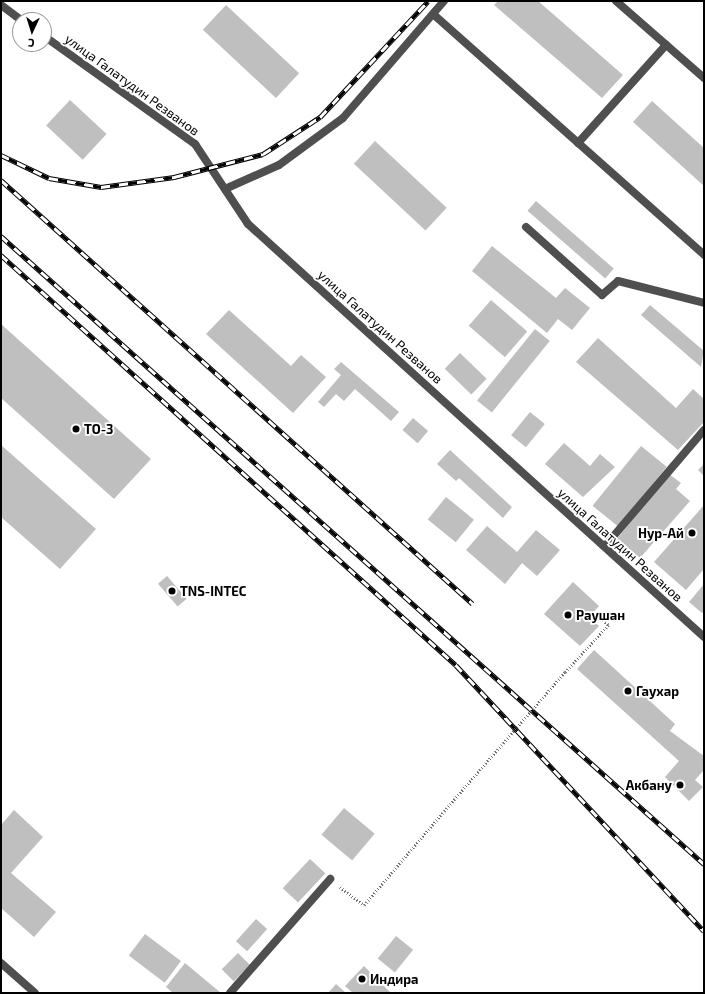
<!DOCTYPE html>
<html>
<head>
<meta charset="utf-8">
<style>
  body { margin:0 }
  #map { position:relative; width:705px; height:994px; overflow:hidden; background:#fff; font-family:"Exo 2",sans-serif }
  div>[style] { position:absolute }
  .building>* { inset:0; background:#bfbfbf; transform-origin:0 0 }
  .path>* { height:2.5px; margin-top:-1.25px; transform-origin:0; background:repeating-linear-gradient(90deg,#717171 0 1px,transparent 0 3px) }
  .service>* { height:8px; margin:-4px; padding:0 4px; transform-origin:4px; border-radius:4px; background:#4f4f4f }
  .minor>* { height:8px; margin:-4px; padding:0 4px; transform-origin:4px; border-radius:4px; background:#4f4f4f }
  .tertiary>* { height:8px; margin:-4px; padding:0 4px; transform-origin:4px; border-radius:4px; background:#4f4f4f }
  .rail>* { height:4.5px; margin-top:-2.25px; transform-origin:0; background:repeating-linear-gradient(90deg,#fff 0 9px,#000 0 18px); box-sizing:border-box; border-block:1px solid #000 }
  .path-bridge>* { height:2.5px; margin-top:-1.25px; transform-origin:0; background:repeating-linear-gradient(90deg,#717171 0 1px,transparent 0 3px) }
  .dots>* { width:11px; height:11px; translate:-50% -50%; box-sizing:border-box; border:2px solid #fff; border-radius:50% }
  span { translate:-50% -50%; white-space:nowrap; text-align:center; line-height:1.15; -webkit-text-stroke:3.5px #fff; paint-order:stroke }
  .street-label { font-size:13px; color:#000 }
  .poi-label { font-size:13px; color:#000; font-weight:700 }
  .left { translate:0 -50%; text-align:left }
  .right { translate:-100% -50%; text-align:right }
  .frame { position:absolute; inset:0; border:2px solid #000; pointer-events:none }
  .north { position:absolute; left:12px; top:12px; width:40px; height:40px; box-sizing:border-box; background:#fff; border:1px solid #999; border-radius:50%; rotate:184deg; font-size:11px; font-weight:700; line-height:16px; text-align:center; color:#000 }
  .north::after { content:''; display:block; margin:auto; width:14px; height:18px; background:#000; clip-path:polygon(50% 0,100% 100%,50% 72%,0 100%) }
</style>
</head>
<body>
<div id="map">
  <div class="building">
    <i style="clip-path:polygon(498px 1px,538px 1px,623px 75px,602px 98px,494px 5px)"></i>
    <i style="left:226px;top:5px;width:100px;height:34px;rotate:43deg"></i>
    <i style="left:70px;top:100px;width:50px;height:35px;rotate:43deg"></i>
    <i style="clip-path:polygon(652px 101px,704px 148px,704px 186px,633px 122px)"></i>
    <i style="left:375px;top:141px;width:98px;height:31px;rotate:43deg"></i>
    <i style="left:536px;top:201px;width:103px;height:13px;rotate:41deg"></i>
    <i style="clip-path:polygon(492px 246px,556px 298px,565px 288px,590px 308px,572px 330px,558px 319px,547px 333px,472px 271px)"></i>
    <i style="left:491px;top:300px;width:48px;height:34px;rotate:41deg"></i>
    <i style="clip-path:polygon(650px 305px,704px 351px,701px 367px,641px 315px)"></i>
    <i style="clip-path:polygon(229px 310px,291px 366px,301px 355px,326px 377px,293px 413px,206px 334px)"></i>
    <i style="clip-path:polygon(1px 324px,151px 459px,114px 499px,1px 398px)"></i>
    <i style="left:535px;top:329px;width:19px;height:92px;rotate:39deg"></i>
    <i style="clip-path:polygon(598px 338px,676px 408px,693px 389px,704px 399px,704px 422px,678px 450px,576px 362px)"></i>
    <i style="left:460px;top:353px;width:37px;height:22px;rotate:44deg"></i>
    <i style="clip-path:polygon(341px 362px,399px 412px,391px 421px,355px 389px,344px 401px,336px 394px,324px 407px,318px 402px,341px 375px,334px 369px)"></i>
    <i style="left:530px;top:412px;width:19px;height:30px;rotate:39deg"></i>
    <i style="left:413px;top:418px;width:20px;height:16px;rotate:41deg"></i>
    <i style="clip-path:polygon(564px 443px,590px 466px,600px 454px,615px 467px,583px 497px,545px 464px)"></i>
    <i style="clip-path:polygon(1px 445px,96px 529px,60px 569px,1px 517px)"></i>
    <i style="left:641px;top:446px;width:33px;height:77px;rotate:39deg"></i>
    <i style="clip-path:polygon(450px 450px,512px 507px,503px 518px,459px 478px,456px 481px,437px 464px)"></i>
    <i style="clip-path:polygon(704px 464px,704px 476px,698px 470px)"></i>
    <i style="clip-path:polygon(669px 474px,681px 483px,676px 489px,690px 501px,640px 558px,617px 539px)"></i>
    <i style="left:446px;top:497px;width:36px;height:29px;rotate:39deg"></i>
    <i style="clip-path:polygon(704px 505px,704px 569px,686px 590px,654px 562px)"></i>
    <i style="clip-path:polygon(487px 526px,517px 552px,536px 530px,560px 550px,537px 576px,522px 563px,505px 584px,466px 550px)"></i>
    <i style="left:167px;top:576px;width:30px;height:12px;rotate:49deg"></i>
    <i style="clip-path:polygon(573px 582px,599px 606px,589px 617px,599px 626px,580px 646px,544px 614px)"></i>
    <i style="clip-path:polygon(704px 584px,704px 612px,702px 613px,689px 602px)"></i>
    <i style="clip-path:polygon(594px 650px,675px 724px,670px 731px,704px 756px,704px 770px,695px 780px,703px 787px,689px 801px,665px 777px,679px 761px,577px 669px)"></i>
    <i style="left:344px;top:808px;width:40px;height:35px;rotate:40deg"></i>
    <i style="clip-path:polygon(14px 810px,43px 837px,11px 873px,56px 912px,34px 937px,1px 908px,1px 825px)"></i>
    <i style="left:310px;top:859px;width:21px;height:40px;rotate:43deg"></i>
    <i style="left:256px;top:919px;width:15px;height:30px;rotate:42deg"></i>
    <i style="left:145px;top:934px;width:45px;height:27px;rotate:37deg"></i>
    <i style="left:396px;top:936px;width:22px;height:29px;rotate:39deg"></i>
    <i style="left:238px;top:953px;width:17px;height:23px;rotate:45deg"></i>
    <i style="clip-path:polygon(185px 963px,221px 993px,173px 993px,166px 987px)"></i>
    <i style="clip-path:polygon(364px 966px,391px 993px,353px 993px,345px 986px)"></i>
    <i style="clip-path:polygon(336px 984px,346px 993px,328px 993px)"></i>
  </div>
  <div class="path">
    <i style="left:565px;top:672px;width:64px;rotate:-47.5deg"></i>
    <i style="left:608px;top:625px;width:15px;rotate:-138deg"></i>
    <i style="left:340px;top:887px;width:30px;rotate:37deg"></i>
    <i style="left:364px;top:905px;width:123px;rotate:-49.6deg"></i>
  </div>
  <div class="service">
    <i style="left:616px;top:1px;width:117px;rotate:41.2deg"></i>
    <i style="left:433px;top:14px;width:363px;rotate:41.6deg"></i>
    <i style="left:578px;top:143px;width:132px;rotate:-48.1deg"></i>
    <i style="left:225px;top:189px;width:59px;rotate:-24deg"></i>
    <i style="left:279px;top:165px;width:79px;rotate:-36.3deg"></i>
    <i style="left:343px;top:118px;width:155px;rotate:-49.2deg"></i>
    <i style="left:526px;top:227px;width:102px;rotate:41.8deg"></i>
    <i style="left:602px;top:295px;width:21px;rotate:-41deg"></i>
    <i style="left:618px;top:281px;width:89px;rotate:14.3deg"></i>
    <i style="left:1px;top:963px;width:45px;rotate:41.4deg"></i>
  </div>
  <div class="minor">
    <i style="left:605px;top:546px;width:153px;rotate:-49.5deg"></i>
    <i style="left:230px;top:993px;width:152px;rotate:-48.7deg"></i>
  </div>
  <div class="tertiary">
    <i style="left:1px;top:5px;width:25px;rotate:37deg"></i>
    <i style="left:44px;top:36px;width:186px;rotate:35.6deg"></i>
    <i style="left:195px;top:144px;width:96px;rotate:56.5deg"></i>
    <i style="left:248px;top:224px;width:615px;rotate:42.17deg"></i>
  </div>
  <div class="rail">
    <i style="left:1px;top:155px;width:53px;rotate:25.6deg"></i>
    <i style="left:49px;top:178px;width:53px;rotate:9.8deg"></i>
    <i style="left:101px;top:187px;width:74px;rotate:-7.8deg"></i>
    <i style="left:174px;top:177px;width:92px;rotate:-14.5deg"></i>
    <i style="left:263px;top:154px;width:68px;rotate:-33deg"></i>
    <i style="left:320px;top:117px;width:158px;rotate:-47deg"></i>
    <i style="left:1px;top:180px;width:634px;rotate:41.93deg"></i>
    <i style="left:1px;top:236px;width:943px;rotate:41.77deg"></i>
    <i style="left:1px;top:255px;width:612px;rotate:42.02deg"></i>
    <i style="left:456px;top:665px;width:364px;rotate:47deg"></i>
  </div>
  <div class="path-bridge">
    <i style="left:444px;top:811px;width:184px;rotate:-49deg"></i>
  </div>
  <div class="dots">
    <i style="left:76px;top:429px;background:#000"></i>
    <i style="left:692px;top:533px;background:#000"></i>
    <i style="left:172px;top:591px;background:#000"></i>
    <i style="left:568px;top:615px;background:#000"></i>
    <i style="left:628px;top:691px;background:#000"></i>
    <i style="left:680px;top:785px;background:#000"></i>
    <i style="left:362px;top:979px;background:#000"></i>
  </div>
  <div class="street-label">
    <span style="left:132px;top:85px;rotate:36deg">улица Галатудин Резванов</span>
    <span style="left:380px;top:327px;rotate:42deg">улица Галатудин Резванов</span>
    <span style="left:620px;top:545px;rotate:42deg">улица Галатудин Резванов</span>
  </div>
  <div class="poi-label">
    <span class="left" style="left:84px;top:429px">ТО-3</span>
    <span class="right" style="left:684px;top:533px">Нур-Ай</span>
    <span class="left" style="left:180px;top:591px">TNS-INTEC</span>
    <span class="left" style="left:576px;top:615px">Раушан</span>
    <span class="left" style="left:636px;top:691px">Гаухар</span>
    <span class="right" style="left:672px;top:785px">Акбану</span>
    <span class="left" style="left:370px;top:979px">Индира</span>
  </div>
  <div class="frame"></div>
  <div class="north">С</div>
</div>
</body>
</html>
